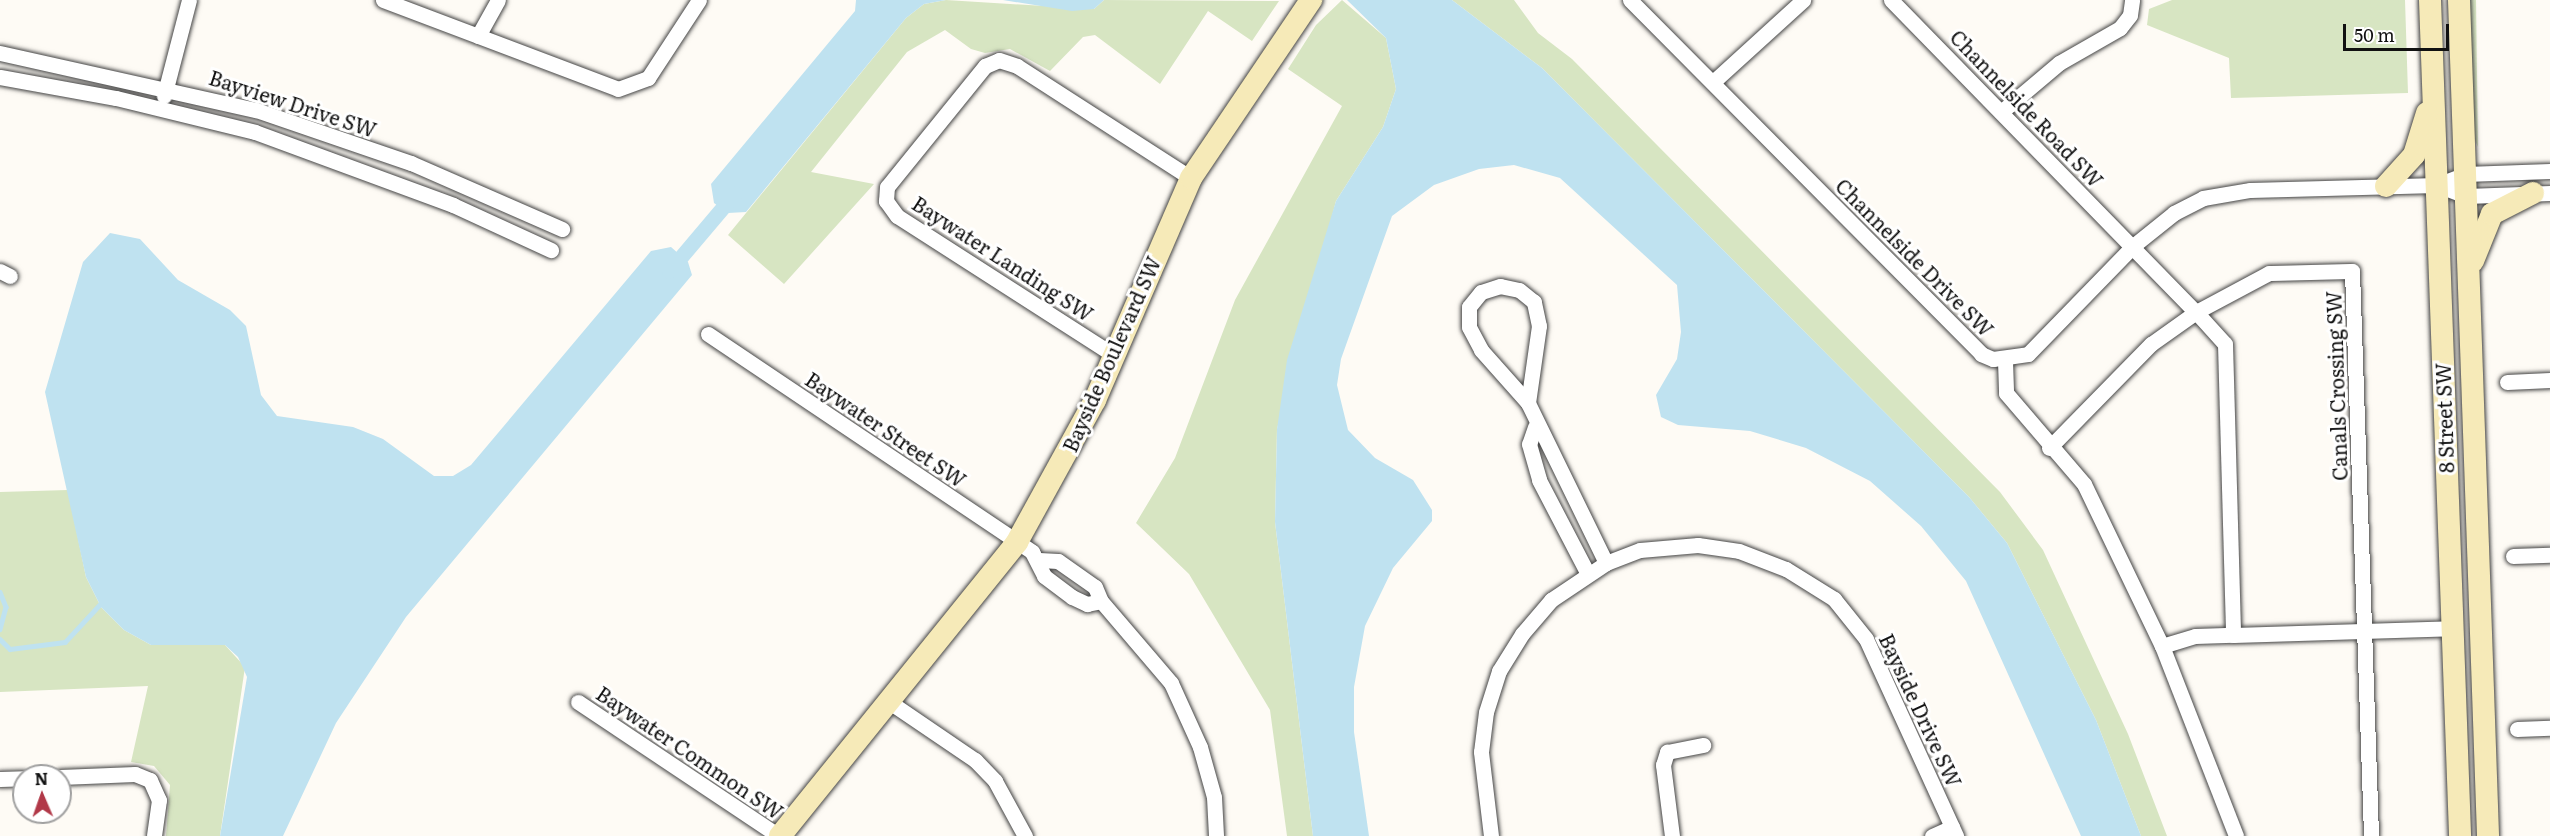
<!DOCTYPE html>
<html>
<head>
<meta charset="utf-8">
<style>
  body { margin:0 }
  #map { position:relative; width:2550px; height:836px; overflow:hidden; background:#fefbf5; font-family:Literata,serif }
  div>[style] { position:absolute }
  .green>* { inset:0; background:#d7e5c2 }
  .water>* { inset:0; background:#bfe2f0 }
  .stream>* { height:4.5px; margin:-2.25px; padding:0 2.25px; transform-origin:2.25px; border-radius:2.25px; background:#bfe2f0 }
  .canal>* { height:15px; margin:-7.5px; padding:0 7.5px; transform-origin:7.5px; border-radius:7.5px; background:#bfe2f0 }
  .roads { filter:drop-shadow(0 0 2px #444) drop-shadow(0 0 2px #444) }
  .street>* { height:15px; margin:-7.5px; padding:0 7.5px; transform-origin:7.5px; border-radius:7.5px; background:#fff }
  .secondary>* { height:22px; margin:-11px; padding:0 11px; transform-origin:11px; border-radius:11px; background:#f6eab8 }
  span { translate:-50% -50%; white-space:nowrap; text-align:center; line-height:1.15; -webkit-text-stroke:6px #fff; paint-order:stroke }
  .street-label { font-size:20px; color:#111 }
  .north { position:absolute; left:12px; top:764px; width:60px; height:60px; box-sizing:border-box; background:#fff; border:2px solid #a0a0a0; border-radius:50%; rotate:358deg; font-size:16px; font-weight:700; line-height:24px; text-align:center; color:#111 }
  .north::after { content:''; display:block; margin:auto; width:21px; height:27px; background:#b13848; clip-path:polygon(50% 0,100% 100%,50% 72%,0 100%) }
  .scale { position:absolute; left:2343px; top:24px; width:106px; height:27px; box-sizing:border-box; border:3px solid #111; border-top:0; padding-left:8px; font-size:18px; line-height:21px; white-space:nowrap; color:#111; -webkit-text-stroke:4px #fff; paint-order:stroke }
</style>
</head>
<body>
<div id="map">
  <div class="green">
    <i style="clip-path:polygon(946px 0,1094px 9px,1104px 0,1279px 1px,1252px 41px,1208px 11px,1160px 84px,1095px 35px,1083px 37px,1050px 71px,1010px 49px,985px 53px,971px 49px,945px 30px,907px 52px,811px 172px,874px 184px,784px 284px,728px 235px,906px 18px,924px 4px)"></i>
    <i style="clip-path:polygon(1342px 0,1386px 38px,1396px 89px,1383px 127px,1336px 201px,1277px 429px,1275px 522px,1313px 836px,1287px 836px,1270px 710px,1189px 574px,1136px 523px,1175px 458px,1235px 300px,1342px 106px,1288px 69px,1316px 25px)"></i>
    <i style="clip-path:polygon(1452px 0,1514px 0,1538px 33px,1572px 59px,2000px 492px,2043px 550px,2128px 734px,2167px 836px,2141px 836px,2096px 720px,2007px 543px,1969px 497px,1542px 68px)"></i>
    <i style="clip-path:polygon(2172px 0,2405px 0,2408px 93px,2231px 98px,2229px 58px,2147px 25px,2149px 9px)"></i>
    <i style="clip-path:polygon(2469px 0,2476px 0,2478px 147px,2474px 138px)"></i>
    <i style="clip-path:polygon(68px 490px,86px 577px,101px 607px,124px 630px,151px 645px,225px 645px,245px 667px,220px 836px,166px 836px,170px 785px,154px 766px,131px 762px,148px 686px,0 692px,0 492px)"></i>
  </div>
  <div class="water">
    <i style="clip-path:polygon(856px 0,946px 0,924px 4px,906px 18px,746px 212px,728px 213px,714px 203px,711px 184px,855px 11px)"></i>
    <i style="clip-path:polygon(1003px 0,1104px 0,1094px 9px,1072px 11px)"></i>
    <i style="clip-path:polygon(1347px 0,1452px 0,1542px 68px,1969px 497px,2007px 543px,2096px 720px,2141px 836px,2081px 836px,1966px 581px,1921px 526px,1870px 481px,1806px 448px,1750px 431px,1678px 425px,1661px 417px,1656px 395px,1677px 359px,1681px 332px,1677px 285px,1560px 178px,1514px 165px,1479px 169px,1434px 185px,1392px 216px,1341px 359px,1337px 385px,1348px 430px,1375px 458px,1413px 480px,1432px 510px,1432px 521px,1393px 568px,1365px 626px,1354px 687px,1354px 732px,1369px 836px,1313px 836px,1275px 522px,1277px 429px,1287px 360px,1336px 201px,1383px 127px,1396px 89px,1386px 38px)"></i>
    <i style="clip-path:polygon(110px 233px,140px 239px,178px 280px,230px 310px,246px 326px,261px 395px,277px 416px,353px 427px,383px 439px,434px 476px,453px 476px,471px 465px,651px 251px,671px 247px,688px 262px,692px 275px,406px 617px,336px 723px,283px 836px,220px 836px,247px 677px,238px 657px,225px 645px,151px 645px,124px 630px,101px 607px,86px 577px,45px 392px,83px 262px)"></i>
  </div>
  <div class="stream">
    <i style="left:0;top:592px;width:16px;rotate:68deg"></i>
    <i style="left:6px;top:607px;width:23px;rotate:105deg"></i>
    <i style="left:0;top:639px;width:14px;rotate:45deg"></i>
    <i style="left:10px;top:649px;width:55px;rotate:-7.3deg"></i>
    <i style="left:65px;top:642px;width:56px;rotate:-47.2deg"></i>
  </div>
  <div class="canal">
    <i style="left:669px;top:271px;width:102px;rotate:-49.8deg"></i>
  </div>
  <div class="roads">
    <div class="street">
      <i style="left:383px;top:0;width:251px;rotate:20.7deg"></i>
      <i style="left:618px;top:89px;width:32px;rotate:-20deg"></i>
      <i style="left:648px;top:78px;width:93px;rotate:-56.8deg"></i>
      <i style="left:1630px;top:0;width:499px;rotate:45.2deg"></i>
      <i style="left:1981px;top:354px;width:13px;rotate:23deg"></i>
      <i style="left:1993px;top:359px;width:35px;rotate:-8deg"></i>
      <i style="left:2028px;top:354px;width:151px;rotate:-45.8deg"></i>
      <i style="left:2133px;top:246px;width:53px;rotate:-38.8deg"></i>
      <i style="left:2174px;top:213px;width:33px;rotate:-27deg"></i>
      <i style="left:2203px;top:198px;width:48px;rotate:-9.7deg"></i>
      <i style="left:2250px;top:190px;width:187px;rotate:-1.5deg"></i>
      <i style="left:2437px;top:185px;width:30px;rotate:-21deg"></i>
      <i style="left:2465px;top:174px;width:85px;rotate:-2deg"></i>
      <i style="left:1891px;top:0;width:436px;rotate:45.7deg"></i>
      <i style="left:2196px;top:312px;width:83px;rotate:-28.1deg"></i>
      <i style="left:2269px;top:273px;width:83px;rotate:-1.4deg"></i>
      <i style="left:2352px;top:271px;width:565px;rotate:88.07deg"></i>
      <i style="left:478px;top:36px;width:41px;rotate:-60.9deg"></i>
      <i style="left:0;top:53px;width:262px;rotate:12.6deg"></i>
      <i style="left:256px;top:110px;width:164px;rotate:18.9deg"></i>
      <i style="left:411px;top:163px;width:165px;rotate:23.6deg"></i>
      <i style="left:0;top:77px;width:118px;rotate:10.3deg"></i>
      <i style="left:116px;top:98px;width:143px;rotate:13.7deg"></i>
      <i style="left:255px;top:132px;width:211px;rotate:20.2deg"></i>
      <i style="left:453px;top:205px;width:108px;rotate:24.7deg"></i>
      <i style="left:1713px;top:82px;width:122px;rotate:-42.3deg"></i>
      <i style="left:164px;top:96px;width:99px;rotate:-75.4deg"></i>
      <i style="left:2001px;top:112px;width:76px;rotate:-40.2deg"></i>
      <i style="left:2059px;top:63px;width:70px;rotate:-29.8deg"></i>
      <i style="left:2120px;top:28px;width:16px;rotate:-52deg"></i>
      <i style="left:2130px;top:15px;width:15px;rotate:-82deg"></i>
      <i style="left:2437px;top:185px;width:31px;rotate:21deg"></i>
      <i style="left:2466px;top:196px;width:84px;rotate:-2deg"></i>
      <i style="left:0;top:271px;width:11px;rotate:27deg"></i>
      <i style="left:708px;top:334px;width:391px;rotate:33.9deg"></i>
      <i style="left:1032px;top:552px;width:27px;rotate:63deg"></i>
      <i style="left:1044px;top:576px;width:35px;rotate:37deg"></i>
      <i style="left:1072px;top:597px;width:17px;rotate:25deg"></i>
      <i style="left:1087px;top:604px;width:14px;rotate:-12deg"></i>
      <i style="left:1112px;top:354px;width:255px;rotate:-147.3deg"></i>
      <i style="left:897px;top:216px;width:19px;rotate:-126deg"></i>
      <i style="left:886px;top:201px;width:14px;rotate:-86deg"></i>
      <i style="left:887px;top:187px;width:156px;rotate:-51deg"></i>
      <i style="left:985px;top:66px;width:15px;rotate:-23deg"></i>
      <i style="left:999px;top:60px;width:19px;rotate:18deg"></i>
      <i style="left:1017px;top:66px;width:207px;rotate:32.8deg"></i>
      <i style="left:2005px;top:361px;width:32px;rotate:88deg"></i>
      <i style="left:2006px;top:393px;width:120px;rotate:49.4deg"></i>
      <i style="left:2084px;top:484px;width:180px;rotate:64.3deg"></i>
      <i style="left:2162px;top:646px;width:34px;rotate:-17deg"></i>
      <i style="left:2195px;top:636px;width:38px;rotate:-2deg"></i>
      <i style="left:2507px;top:382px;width:43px;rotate:-2.7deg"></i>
      <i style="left:1528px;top:403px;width:78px;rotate:-81.9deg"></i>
      <i style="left:1539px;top:326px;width:25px;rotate:-102deg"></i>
      <i style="left:1534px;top:302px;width:19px;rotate:-141deg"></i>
      <i style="left:1519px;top:290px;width:19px;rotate:-168deg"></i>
      <i style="left:1500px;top:286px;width:20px;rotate:162deg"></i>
      <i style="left:1481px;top:292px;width:19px;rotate:129deg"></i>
      <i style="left:1469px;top:307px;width:20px;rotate:90deg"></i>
      <i style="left:1469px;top:327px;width:26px;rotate:62deg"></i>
      <i style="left:1481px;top:350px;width:71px;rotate:48.4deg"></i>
      <i style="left:1528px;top:403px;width:178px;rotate:64deg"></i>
      <i style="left:1535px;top:427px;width:18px;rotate:109deg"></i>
      <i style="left:1529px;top:444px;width:37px;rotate:74deg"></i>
      <i style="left:1539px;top:480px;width:106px;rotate:62.5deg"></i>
      <i style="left:2049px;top:448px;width:146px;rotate:-45.6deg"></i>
      <i style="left:2151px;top:344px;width:55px;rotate:-35.4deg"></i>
      <i style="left:2196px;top:312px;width:43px;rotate:47.8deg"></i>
      <i style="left:2225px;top:344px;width:291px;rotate:88.4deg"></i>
      <i style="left:2233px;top:635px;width:219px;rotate:-1.8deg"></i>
      <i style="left:2513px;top:556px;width:37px;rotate:-2deg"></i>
      <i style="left:1039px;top:560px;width:19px;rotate:3deg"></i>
      <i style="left:1058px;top:561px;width:45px;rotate:35.1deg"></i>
      <i style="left:1095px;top:587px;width:15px;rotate:67deg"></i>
      <i style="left:1101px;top:601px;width:108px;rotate:49.5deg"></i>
      <i style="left:1171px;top:683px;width:70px;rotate:65.6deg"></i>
      <i style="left:1200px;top:747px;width:52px;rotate:74.4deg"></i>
      <i style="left:1214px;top:797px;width:39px;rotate:87deg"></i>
      <i style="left:2162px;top:646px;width:204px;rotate:68.7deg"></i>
      <i style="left:578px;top:702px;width:242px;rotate:33.7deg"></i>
      <i style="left:891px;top:703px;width:102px;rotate:34.2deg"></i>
      <i style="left:975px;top:760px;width:29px;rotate:46deg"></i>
      <i style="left:995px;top:781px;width:63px;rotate:61.4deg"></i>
      <i style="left:2517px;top:729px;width:33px;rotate:-2deg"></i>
      <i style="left:60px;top:777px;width:75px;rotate:-2.3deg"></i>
      <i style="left:135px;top:774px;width:16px;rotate:22deg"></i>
      <i style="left:150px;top:780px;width:22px;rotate:66deg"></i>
      <i style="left:159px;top:800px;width:36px;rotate:98deg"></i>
      <i style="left:0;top:779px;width:24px;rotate:-2deg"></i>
      <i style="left:1491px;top:836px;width:85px;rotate:-96.8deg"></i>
      <i style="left:1481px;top:752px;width:40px;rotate:-82.9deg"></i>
      <i style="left:1486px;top:712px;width:43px;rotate:-72.4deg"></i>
      <i style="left:1499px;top:671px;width:44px;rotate:-58.1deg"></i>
      <i style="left:1522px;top:634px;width:45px;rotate:-49.5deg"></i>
      <i style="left:1551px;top:600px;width:66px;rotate:-33.9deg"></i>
      <i style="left:1606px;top:563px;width:36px;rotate:-21deg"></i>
      <i style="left:1640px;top:550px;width:58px;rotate:-4.9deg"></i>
      <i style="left:1698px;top:545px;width:41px;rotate:8.3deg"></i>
      <i style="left:1739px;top:551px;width:50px;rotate:21deg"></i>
      <i style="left:1786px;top:569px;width:57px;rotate:32deg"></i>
      <i style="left:1834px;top:599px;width:51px;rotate:51.3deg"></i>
      <i style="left:1866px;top:639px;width:217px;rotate:65.4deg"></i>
      <i style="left:1672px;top:836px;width:72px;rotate:-97.2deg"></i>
      <i style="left:1663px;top:765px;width:14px;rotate:-73deg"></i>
      <i style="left:1667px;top:752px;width:37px;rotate:-11deg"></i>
      <i style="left:1932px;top:836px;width:22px;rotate:-24deg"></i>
    </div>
    <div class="secondary">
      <i style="left:2430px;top:0;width:837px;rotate:87.94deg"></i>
      <i style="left:2459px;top:0;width:837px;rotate:88.01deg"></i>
      <i style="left:2386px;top:186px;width:42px;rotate:-47.9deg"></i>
      <i style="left:2414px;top:155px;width:44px;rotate:-72.8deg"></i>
      <i style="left:2473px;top:261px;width:51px;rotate:-68deg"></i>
      <i style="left:2492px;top:214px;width:46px;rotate:-27.1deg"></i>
      <i style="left:780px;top:836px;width:378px;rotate:-51.1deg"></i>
      <i style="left:1017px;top:542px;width:162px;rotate:-61.2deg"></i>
      <i style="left:1095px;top:400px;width:242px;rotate:-66.6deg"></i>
      <i style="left:1191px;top:178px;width:215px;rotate:-56deg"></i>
    </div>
  </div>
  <div class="street-label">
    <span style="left:293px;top:103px;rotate:18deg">Bayview Drive SW</span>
    <span style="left:2027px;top:108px;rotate:46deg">Channelside Road SW</span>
    <span style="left:1915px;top:257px;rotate:45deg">Channelside Drive SW</span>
    <span style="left:1003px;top:258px;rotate:33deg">Baywater Landing SW</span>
    <span style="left:1111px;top:354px;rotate:-66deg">Bayside Boulevard SW</span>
    <span style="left:2336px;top:386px;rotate:-92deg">Canals Crossing SW</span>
    <span style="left:2444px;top:418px;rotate:-92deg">8 Street SW</span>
    <span style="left:886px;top:429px;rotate:34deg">Baywater Street SW</span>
    <span style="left:1921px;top:710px;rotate:65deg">Bayside Drive SW</span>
    <span style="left:690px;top:752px;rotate:34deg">Baywater Common SW</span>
  </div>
  <div class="north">N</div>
  <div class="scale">50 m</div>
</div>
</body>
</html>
